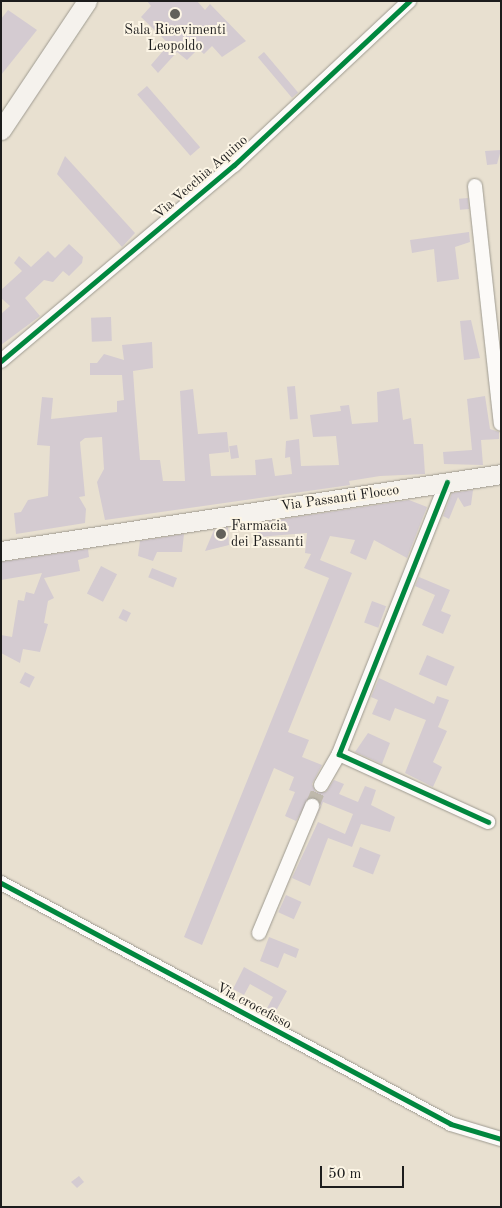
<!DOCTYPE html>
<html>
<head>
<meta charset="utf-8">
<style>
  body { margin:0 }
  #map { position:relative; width:502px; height:1208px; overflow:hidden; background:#e8e0d0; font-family:"Old Standard TT",serif }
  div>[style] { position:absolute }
  .building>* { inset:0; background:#d4cbd1; transform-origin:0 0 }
  .street-tunnel>* { height:14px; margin-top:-7px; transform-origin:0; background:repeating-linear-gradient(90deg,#bfb9ac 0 14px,transparent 0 21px) }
  .roads { filter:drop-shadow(0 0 1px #9e9a90) drop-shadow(0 0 1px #9e9a90) }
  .street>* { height:14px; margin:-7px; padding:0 7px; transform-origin:7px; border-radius:7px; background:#fcfaf8 }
  .secondary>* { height:19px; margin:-9.5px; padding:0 9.5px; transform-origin:9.5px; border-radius:9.5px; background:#f5f2ed }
  .cycleway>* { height:5px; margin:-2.5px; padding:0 2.5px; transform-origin:2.5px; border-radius:2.5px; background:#00873e }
  .dots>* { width:14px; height:14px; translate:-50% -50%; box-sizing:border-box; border:2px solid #fcf5e5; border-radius:50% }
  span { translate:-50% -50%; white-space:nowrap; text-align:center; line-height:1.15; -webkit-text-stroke:4px #fcf5e5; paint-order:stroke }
  .poi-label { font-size:14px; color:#1c1c1c }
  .left { translate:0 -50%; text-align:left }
  .street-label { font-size:14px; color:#1c1c1c }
  .frame { position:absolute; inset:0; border:2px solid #1c1c1c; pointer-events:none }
  .scale { position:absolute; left:320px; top:1166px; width:84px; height:22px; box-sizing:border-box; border:2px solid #1c1c1c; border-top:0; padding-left:6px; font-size:15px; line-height:18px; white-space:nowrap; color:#1c1c1c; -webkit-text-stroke:4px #fcf5e5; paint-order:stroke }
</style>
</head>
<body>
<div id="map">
  <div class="building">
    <i style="clip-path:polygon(147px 1px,197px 1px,205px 10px,210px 4px,246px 41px,222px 57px,212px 46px,204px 54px,198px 49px,187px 60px,177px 52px,158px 73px,151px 65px,169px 44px,141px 17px,151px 6px)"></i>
    <i style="clip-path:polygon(8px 10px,37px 30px,1px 75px,1px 19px)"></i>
    <i style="left:264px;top:52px;width:53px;height:8px;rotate:50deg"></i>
    <i style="left:147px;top:86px;width:81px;height:13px;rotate:49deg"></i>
    <i style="clip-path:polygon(501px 150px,497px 164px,487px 165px,485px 151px)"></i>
    <i style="clip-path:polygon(65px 156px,135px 233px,122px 247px,57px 174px)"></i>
    <i style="left:468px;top:198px;width:11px;height:9px;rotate:85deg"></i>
    <i style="clip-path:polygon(469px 232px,470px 242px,455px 247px,459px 279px,437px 282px,434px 249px,412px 253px,410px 240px)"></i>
    <i style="clip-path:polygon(69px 244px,83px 257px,82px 263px,69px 276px,63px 271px,53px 282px,44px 280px,25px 298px,40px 316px,1px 345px,1px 314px,10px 306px,1px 298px,1px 290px,22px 271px,14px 263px,19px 256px,31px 267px,48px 251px,55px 258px)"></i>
    <i style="left:111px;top:317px;width:24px;height:20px;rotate:88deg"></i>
    <i style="clip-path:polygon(471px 320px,480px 358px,464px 360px,460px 321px)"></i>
    <i style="clip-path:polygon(152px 342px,153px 368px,133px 371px,135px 400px,140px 460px,160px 460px,163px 481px,185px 481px,180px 391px,193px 389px,198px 434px,227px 432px,229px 452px,209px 454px,211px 476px,256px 475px,255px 460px,272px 458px,275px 476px,292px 474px,290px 457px,285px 458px,286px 441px,299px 439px,301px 466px,339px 465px,336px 436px,313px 437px,310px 415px,341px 411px,340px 406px,349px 405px,352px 424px,378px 422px,377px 392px,399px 388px,403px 420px,411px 418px,414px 444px,423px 444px,425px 474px,380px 476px,349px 481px,350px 485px,105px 520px,97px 482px,104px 469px,102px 437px,85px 438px,80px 442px,85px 496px,79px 497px,86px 509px,85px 523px,16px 534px,14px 513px,21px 512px,28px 500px,48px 496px,50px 446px,37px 445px,42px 397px,53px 398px,51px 419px,117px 412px,117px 401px,124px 400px,122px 375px,90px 375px,90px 363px,97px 363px,104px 354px,124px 360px,122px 345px)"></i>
    <i style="left:295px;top:386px;width:33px;height:8px;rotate:85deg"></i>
    <i style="clip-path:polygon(485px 396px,490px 429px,499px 432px,499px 439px,481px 440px,483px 465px,444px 464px,443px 452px,472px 450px,467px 399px)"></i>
    <i style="left:237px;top:445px;width:13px;height:8px;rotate:81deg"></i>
    <i style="clip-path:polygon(473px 490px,471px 505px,464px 507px,458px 497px,449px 519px,443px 516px,452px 493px)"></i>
    <i style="clip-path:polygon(409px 500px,427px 507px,407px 558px,374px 540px,366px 560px,350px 553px,355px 540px,330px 536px,320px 560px,352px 573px,288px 732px,309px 740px,302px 757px,322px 765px,312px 784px,316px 792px,326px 792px,334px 780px,344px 784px,339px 794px,358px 802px,365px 786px,376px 790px,371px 805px,395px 817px,390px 832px,361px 824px,352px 847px,328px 838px,310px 886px,292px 878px,318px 822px,345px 834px,353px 814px,323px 802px,313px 827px,321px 805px,311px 797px,296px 821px,285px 816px,295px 792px,289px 790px,294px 777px,274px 768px,202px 945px,184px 937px,329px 578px,304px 568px,311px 554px,305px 553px,307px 533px,258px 537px,257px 523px)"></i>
    <i style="clip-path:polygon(228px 527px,229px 545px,205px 551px,214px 530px)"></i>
    <i style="clip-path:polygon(184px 534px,182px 552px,157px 552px,153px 561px,138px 556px,140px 541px)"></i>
    <i style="clip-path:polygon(88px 549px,89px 557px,78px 560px,80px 571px,44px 578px,54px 598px,48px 601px,44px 623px,48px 624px,40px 652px,23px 649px,20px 663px,1px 653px,1px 635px,12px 637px,18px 600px,24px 601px,26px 592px,34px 594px,42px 573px,1px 580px,1px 562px)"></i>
    <i style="left:101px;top:566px;width:18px;height:31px;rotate:27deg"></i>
    <i style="left:152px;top:568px;width:27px;height:10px;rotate:22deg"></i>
    <i style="clip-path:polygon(419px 577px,450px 590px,441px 611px,451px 615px,443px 634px,422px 625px,435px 595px,415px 586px)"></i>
    <i style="left:372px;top:601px;width:15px;height:23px;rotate:20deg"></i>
    <i style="left:123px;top:609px;width:9px;height:10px;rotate:27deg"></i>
    <i style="left:427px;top:655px;width:30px;height:21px;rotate:23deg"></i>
    <i style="left:25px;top:672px;width:11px;height:12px;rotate:27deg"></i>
    <i style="clip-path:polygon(379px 678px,434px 704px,437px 696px,449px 700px,438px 727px,447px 731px,433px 762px,442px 767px,433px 787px,405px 773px,426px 720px,395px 708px,390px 721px,372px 714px,378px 700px,371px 697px)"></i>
    <i style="clip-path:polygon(368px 733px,390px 743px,382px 764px,355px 752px)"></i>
    <i style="left:360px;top:847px;width:22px;height:21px;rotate:21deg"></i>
    <i style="left:286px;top:895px;width:17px;height:19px;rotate:24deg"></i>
    <i style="clip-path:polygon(269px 937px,299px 949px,296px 958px,284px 953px,278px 968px,260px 961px)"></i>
    <i style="clip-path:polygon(244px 967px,287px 991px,272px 1018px,264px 1014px,273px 997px,250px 984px,244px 995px,233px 989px)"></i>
    <i style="clip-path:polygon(79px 1176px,84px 1182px,77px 1188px,71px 1182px)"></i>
  </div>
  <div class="street-tunnel">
    <i style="left:312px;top:806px;width:23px;rotate:-67deg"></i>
  </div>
  <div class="roads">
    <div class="street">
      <i style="left:475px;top:186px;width:239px;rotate:83.8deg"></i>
      <i style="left:1px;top:361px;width:304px;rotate:-40.1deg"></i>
      <i style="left:234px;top:165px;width:240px;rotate:-43.1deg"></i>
      <i style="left:447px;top:482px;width:293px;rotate:111.7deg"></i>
      <i style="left:339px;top:754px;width:164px;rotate:24.5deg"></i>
      <i style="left:321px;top:785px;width:36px;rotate:-60deg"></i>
      <i style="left:1px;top:883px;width:510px;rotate:28.17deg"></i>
      <i style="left:451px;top:1124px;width:52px;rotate:16.7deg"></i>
      <i style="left:259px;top:933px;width:138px;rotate:-67.3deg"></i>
    </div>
    <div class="secondary">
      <i style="left:1px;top:130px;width:155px;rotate:-56.3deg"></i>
      <i style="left:1px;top:551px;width:506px;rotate:-8.75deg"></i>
    </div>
  </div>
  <div class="cycleway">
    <i style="left:1px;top:361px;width:304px;rotate:-40.1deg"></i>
    <i style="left:234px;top:165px;width:240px;rotate:-43.1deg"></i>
    <i style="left:447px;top:482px;width:293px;rotate:111.7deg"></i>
    <i style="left:339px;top:754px;width:164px;rotate:24.5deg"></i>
    <i style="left:1px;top:883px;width:510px;rotate:28.17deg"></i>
    <i style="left:451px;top:1124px;width:52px;rotate:16.7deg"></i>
  </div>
  <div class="dots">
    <i style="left:175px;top:14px;background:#63615b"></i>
    <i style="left:221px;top:534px;background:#63615b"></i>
  </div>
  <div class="poi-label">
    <span style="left:175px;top:38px">Sala Ricevimenti<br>Leopoldo</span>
    <span class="left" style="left:231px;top:534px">Farmacia<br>dei Passanti</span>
  </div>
  <div class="street-label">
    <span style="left:201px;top:177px;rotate:-41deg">Via Vecchia Aquino</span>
    <span style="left:340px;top:498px;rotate:-8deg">Via Passanti Flocco</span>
    <span style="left:254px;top:1006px;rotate:28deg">Via crocefisso</span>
  </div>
  <div class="frame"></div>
  <div class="scale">50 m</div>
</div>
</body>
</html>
